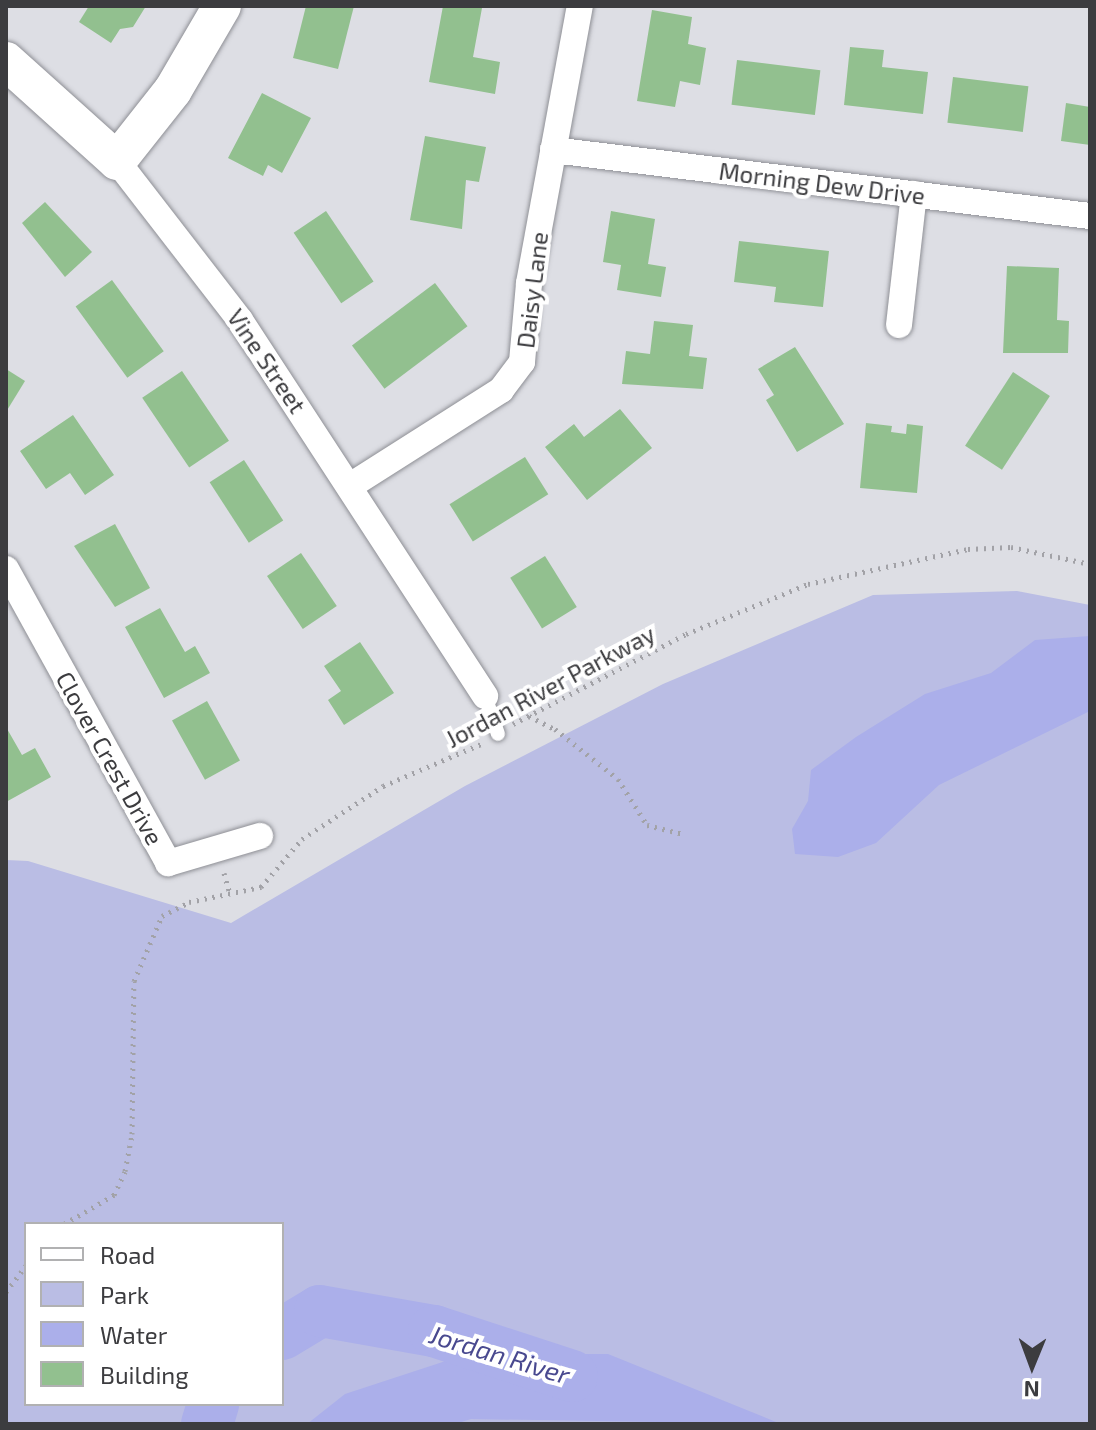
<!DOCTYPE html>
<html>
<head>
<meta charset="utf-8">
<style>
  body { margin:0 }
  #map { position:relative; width:1096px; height:1430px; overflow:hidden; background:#dddee4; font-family:"Exo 2",sans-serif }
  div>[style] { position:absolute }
  .green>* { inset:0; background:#babde4 }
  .water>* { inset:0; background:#abafea }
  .river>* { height:52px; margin:-26px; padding:0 26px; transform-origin:26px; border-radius:26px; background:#abafea }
  .building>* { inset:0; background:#92c08f; transform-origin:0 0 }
  .path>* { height:5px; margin-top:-2.5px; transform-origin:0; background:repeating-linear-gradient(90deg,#a2a2a7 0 2px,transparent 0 8px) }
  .roads { filter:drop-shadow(0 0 2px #8e8f95) drop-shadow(0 0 2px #8e8f95) }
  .lane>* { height:14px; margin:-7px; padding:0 7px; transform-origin:7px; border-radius:7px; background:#fff }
  .street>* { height:26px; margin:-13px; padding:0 13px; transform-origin:13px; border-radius:13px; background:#fff }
  .secondary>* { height:38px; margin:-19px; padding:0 19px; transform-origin:19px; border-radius:19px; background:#fff }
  span { translate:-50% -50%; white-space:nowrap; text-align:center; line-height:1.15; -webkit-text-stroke:8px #fff; paint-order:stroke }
  .street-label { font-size:24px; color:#3c3c3f }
  .water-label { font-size:26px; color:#49498f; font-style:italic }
  .frame { position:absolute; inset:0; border:8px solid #3c3c3f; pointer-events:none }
  .legend { position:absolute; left:24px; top:1222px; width:260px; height:184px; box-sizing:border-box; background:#fff; border:2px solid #b1b1b2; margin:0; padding:10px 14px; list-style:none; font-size:24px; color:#3c3c3f }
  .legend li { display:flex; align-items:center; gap:16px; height:40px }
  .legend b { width:40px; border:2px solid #b1b1b2 }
  .north { position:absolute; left:992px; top:1326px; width:80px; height:80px; -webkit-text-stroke:6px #fff; paint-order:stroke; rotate:181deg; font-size:22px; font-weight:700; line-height:32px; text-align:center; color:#3c3c3f }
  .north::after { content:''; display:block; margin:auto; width:28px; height:36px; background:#3c3c3f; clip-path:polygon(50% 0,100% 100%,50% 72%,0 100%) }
</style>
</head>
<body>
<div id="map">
  <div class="green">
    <i style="clip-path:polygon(evenodd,1017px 591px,1090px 605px,1090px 1424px,6px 1424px,6px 860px,28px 861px,231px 923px,465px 786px,663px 684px,873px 595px,1017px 591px,26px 1224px,282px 1224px,282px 1404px,26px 1404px,26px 1224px)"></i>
  </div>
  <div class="water">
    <i style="clip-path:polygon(1090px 636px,1090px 711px,939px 785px,876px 843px,838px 857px,795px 854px,792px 829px,808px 801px,811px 770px,856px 737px,925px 694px,991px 673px,1035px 640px)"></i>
    <i style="clip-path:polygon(467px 1354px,608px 1354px,781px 1424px,471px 1419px,455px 1424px,307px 1424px,345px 1394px)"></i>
  </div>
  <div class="river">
    <i style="left:282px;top:1334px;width:44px;rotate:-31.2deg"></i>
    <i style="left:320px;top:1311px;width:116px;rotate:10deg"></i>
    <i style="left:434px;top:1331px;width:145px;rotate:18.1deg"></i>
    <i style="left:207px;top:1424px;width:21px;rotate:-73deg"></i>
  </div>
  <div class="building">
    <i style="clip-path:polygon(89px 6px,146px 6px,133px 27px,120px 29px,111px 43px,79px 22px)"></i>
    <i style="clip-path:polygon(306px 6px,354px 6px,338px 69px,293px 58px)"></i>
    <i style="clip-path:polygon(443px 6px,482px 8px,473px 57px,500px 62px,495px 94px,429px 82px)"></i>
    <i style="clip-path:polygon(652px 10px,692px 17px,688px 44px,706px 48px,700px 85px,680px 81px,675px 107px,637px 101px)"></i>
    <i style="clip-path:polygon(850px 47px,884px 50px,882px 67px,928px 72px,923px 114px,844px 105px)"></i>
    <i style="left:737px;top:60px;width:84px;height:45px;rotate:7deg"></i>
    <i style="left:953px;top:77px;width:76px;height:46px;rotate:7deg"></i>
    <i style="clip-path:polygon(262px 93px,311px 118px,282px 173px,268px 165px,263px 176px,228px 158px)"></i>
    <i style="clip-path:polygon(1066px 103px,1090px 107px,1090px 145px,1061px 141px)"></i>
    <i style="clip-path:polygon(425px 136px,486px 147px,479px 182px,466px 180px,462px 229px,410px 220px)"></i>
    <i style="clip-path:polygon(45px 202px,92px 252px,65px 277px,22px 223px)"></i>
    <i style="left:326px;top:211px;width:85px;height:39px;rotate:56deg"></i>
    <i style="clip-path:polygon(611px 211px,655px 219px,648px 264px,666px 267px,661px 297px,617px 290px,621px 265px,603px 262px)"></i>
    <i style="clip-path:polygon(739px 241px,829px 251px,823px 307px,774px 302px,776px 287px,734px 282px)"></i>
    <i style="clip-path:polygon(1007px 266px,1059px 268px,1057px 320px,1069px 321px,1068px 353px,1003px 353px)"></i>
    <i style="left:112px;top:280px;width:88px;height:45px;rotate:54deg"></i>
    <i style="left:435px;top:283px;width:54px;height:104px;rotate:53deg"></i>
    <i style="clip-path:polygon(654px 321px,693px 325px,689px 356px,707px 358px,703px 389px,622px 384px,626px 351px,650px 354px)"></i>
    <i style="clip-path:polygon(795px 347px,844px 424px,797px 452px,766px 400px,774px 395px,758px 369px)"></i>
    <i style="clip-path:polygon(6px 369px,25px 381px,6px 412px)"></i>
    <i style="left:182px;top:371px;width:84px;height:48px;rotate:56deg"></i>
    <i style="left:1013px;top:372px;width:44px;height:88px;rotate:33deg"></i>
    <i style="clip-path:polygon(620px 409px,652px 448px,587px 500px,545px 447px,574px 424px,584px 437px)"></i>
    <i style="clip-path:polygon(73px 415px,114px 475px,85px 495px,70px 473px,46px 489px,20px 451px)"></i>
    <i style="clip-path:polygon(866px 423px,892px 426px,891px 432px,906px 434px,907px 424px,923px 426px,917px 493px,860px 488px)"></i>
    <i style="left:525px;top:457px;width:44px;height:89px;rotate:58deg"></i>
    <i style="left:244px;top:460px;width:72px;height:41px;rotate:57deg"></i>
    <i style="clip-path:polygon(115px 524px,150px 588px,115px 607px,74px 546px)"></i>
    <i style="left:301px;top:553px;width:64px;height:41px;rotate:56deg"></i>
    <i style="left:545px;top:556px;width:60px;height:41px;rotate:58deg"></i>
    <i style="clip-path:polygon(160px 608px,185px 652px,195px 646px,210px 673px,164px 698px,125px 627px)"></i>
    <i style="clip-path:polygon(360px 642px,394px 693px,344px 725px,328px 700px,341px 691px,324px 666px)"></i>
    <i style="left:207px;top:701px;width:68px;height:40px;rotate:61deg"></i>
    <i style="clip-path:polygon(6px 727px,22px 755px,35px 748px,51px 777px,6px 802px)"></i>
  </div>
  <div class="path">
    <i style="left:529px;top:716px;width:29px;rotate:27deg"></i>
    <i style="left:555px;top:729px;width:80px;rotate:38.4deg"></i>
    <i style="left:618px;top:779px;width:54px;rotate:57.8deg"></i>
    <i style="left:647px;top:825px;width:38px;rotate:14deg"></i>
    <i style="left:513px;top:724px;width:195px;rotate:-27.5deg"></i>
    <i style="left:686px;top:634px;width:132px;rotate:-22.3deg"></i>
    <i style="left:808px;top:584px;width:164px;rotate:-12.3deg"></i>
    <i style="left:968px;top:549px;width:43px;rotate:-2.7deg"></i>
    <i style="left:1011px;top:547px;width:81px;rotate:12.1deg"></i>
    <i style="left:224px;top:873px;width:22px;rotate:74deg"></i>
    <i style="left:64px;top:1224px;width:58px;rotate:-30.1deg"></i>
    <i style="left:114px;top:1195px;width:26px;rotate:-65deg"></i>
    <i style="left:125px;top:1171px;width:38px;rotate:-79deg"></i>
    <i style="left:132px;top:1134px;width:153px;rotate:-89.3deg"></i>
    <i style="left:134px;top:981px;width:71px;rotate:-66.7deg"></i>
    <i style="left:162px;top:916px;width:30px;rotate:-27deg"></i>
    <i style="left:189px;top:902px;width:74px;rotate:-11.8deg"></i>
    <i style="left:261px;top:887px;width:63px;rotate:-49.5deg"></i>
    <i style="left:302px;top:839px;width:97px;rotate:-33.2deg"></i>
    <i style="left:383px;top:786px;width:107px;rotate:-23.2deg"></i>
    <i style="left:6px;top:1292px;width:34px;rotate:-53deg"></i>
  </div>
  <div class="roads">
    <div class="lane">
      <i style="left:485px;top:696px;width:40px;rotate:71.1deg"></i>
    </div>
    <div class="street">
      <i style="left:553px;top:150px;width:541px;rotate:7.01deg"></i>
      <i style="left:117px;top:161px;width:201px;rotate:52.3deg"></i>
      <i style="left:240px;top:320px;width:449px;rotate:56.9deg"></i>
      <i style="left:899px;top:325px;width:132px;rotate:-83.5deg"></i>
      <i style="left:350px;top:486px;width:179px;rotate:-32.4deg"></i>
      <i style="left:501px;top:390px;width:35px;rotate:-53deg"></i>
      <i style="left:522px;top:362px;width:79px;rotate:-84.9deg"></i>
      <i style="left:529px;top:283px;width:282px;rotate:-79.6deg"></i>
      <i style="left:6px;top:569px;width:336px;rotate:61.1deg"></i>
      <i style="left:168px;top:863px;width:96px;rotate:-16.4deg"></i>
    </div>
    <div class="secondary">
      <i style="left:6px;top:61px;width:149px;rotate:42deg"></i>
      <i style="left:117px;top:161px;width:90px;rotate:-51.7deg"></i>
      <i style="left:173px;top:90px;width:97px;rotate:-59.7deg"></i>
    </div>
  </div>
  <div class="street-label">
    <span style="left:822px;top:183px;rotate:7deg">Morning Dew Drive</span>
    <span style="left:532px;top:290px;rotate:-83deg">Daisy Lane</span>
    <span style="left:267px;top:361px;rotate:56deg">Vine Street</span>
    <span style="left:550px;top:686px;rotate:-28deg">Jordan River Parkway</span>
    <span style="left:110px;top:758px;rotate:61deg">Clover Crest Drive</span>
  </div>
  <div class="water-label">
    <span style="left:500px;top:1354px;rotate:17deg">Jordan River</span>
  </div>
  <div class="frame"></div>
  <ul class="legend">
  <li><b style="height:10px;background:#fff"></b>Road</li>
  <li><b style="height:22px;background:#babde4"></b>Park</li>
  <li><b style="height:22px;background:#abafea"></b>Water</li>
  <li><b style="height:22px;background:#92c08f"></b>Building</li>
  </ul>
  <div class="north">N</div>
</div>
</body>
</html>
